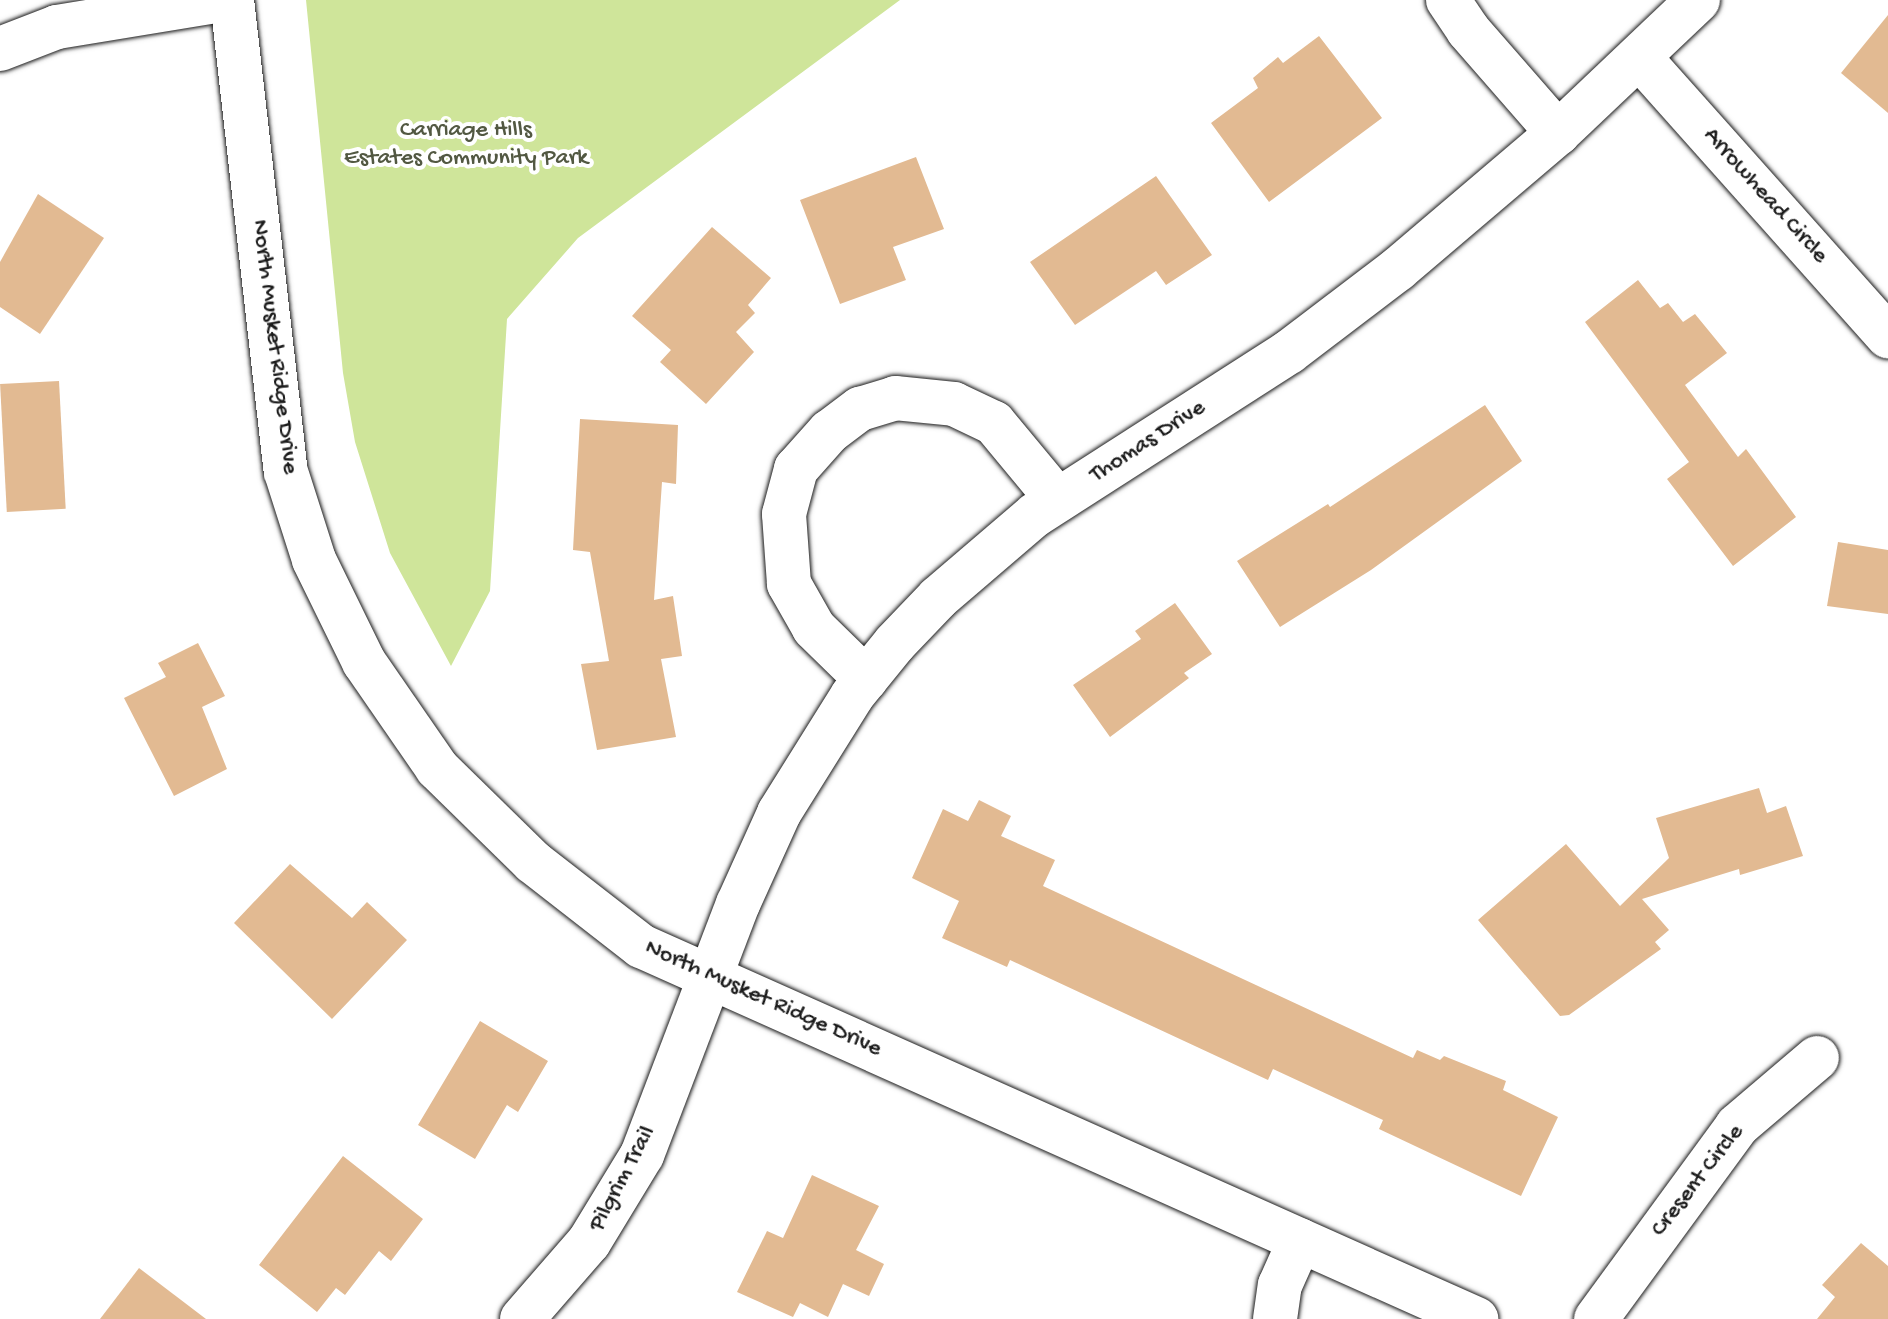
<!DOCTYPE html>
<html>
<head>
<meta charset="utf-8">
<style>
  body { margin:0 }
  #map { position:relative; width:1888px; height:1319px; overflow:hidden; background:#fff; font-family:"Gochi Hand",sans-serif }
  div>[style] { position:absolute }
  .green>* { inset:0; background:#cfe59a }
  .building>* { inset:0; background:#e2ba92; transform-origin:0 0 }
  .roads { filter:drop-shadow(0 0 2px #1c1c1c) drop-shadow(0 0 2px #1c1c1c) }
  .street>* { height:44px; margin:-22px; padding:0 22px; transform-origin:22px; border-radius:22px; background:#fff }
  span { translate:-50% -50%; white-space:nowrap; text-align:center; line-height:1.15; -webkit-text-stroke:8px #fff; paint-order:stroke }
  .park-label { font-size:24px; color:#525842 }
  .street-label { font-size:24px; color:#1c1c1c }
</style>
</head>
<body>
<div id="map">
  <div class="green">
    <i style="clip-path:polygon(306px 0,900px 0,578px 238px,507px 319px,490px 591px,451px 666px,390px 553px,355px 442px,343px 373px)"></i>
  </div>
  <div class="building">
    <i style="clip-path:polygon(1888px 15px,1888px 113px,1841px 73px)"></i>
    <i style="clip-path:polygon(1319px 36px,1382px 118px,1269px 202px,1211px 123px,1258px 88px,1253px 78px,1278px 57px,1283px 63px)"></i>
    <i style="clip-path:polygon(916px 157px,944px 229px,893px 247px,906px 280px,840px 304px,800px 200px)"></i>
    <i style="clip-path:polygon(1156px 176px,1212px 255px,1166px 285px,1156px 271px,1075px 325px,1030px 262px)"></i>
    <i style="clip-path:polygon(38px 194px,104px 238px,40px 334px,0 307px,0 262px)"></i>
    <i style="clip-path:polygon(712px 227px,771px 278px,748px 305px,755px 313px,736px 332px,754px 352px,706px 404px,660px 362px,671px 350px,632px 316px)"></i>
    <i style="clip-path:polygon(1638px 280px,1660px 308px,1668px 303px,1683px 322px,1695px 314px,1727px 353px,1685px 385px,1738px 457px,1746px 449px,1796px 517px,1733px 566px,1667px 479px,1689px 462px,1585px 322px)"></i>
    <i style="left:59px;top:381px;width:128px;height:59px;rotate:87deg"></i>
    <i style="clip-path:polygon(1485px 405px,1522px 461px,1371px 570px,1280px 627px,1237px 561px,1328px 504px,1330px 507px)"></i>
    <i style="clip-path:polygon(580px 419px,678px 425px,676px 484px,662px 482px,654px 600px,673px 596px,682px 656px,661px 659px,676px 737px,597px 750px,581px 664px,609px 661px,590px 552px,573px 550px)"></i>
    <i style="clip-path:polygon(1838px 542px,1888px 550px,1888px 614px,1827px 606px)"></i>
    <i style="clip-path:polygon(1175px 603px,1212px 654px,1184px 673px,1189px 678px,1110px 737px,1073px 685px,1141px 639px,1135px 631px)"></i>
    <i style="clip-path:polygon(198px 643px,225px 696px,202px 707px,227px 769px,174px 796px,124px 698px,166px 677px,158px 663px)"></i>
    <i style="clip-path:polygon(1759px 788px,1767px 813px,1786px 806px,1803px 856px,1740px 875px,1739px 869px,1642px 899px,1669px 930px,1655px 942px,1661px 949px,1569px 1015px,1560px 1016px,1478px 920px,1566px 844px,1620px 906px,1669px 858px,1656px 818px)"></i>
    <i style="clip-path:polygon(979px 800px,1011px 816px,1001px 836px,1055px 860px,1043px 886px,1413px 1058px,1417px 1050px,1440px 1060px,1444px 1056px,1506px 1081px,1503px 1090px,1558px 1117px,1521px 1196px,1379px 1129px,1383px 1120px,1273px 1069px,1268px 1080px,1010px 960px,1007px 967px,942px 938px,959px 901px,912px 878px,943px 809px,968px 821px)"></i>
    <i style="clip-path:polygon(290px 864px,352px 918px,367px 902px,407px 940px,332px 1019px,234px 923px)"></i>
    <i style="clip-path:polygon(480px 1021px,548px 1061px,518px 1112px,507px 1105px,475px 1159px,418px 1125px)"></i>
    <i style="clip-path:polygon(343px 1156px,423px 1219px,391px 1261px,379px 1251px,345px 1295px,336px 1288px,317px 1312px,259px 1265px)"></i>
    <i style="clip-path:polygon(812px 1175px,879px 1206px,856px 1250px,884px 1264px,869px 1296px,843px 1284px,828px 1317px,800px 1303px,793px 1317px,737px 1292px,767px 1231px,783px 1238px)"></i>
    <i style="clip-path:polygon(1861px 1243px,1888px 1266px,1888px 1319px,1817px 1319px,1835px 1297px,1822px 1285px)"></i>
    <i style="clip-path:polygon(139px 1268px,206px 1319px,100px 1319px)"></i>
  </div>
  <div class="roads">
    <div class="street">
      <i style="left:232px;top:0;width:475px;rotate:83.5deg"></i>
      <i style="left:286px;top:472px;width:92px;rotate:72.3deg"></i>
      <i style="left:314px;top:560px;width:114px;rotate:63.9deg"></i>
      <i style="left:364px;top:662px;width:129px;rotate:55.4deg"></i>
      <i style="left:437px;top:768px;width:134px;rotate:44.4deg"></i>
      <i style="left:533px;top:862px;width:137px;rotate:37.9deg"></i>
      <i style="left:641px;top:946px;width:915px;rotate:24.07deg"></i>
      <i style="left:1448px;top:0;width:36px;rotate:56deg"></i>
      <i style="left:1468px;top:30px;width:137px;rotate:48.9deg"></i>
      <i style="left:0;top:49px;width:61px;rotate:-21.1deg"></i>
      <i style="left:57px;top:27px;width:167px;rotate:-9.3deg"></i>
      <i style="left:1640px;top:58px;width:373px;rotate:48.3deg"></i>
      <i style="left:866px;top:679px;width:73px;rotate:-135.6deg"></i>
      <i style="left:814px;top:628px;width:51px;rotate:-119.6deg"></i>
      <i style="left:789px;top:584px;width:70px;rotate:-94.1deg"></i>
      <i style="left:784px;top:514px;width:47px;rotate:-75.1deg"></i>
      <i style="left:796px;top:469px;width:50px;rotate:-48.3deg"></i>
      <i style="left:829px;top:432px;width:39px;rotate:-37deg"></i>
      <i style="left:860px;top:409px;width:37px;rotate:-17deg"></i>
      <i style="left:895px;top:398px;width:59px;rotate:5.8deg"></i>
      <i style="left:954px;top:404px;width:44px;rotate:25.4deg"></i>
      <i style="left:994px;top:423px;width:100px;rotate:50.3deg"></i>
      <i style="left:522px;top:1319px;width:102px;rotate:-49deg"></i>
      <i style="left:589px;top:1242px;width:102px;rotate:-58.7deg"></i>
      <i style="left:642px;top:1155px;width:269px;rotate:-69.1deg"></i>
      <i style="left:738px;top:904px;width:100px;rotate:-65.7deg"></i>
      <i style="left:779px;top:813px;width:138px;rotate:-58deg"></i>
      <i style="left:852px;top:696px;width:68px;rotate:-50.9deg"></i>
      <i style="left:895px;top:643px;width:62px;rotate:-46.3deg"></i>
      <i style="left:938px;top:598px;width:128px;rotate:-40.6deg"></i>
      <i style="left:1035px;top:515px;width:302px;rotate:-32.7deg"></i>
      <i style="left:1289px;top:352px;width:137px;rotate:-37.3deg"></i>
      <i style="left:1398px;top:269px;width:210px;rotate:-40.4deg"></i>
      <i style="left:1558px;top:133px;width:193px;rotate:-43.5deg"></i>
      <i style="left:1275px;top:1319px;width:34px;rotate:-82deg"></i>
      <i style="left:1280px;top:1285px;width:49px;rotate:-66deg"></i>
      <i style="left:1596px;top:1319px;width:239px;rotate:-53.8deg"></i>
      <i style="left:1737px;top:1126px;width:105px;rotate:-40.4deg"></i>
    </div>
  </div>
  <div class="park-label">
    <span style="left:466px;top:145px">Carriage Hills<br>Estates Community Park</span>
  </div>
  <div class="street-label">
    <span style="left:1765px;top:196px;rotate:48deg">Arrowhead Circle</span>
    <span style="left:274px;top:347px;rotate:83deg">North Musket Ridge Drive</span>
    <span style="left:1148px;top:442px;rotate:-33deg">Thomas Drive</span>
    <span style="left:763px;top:999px;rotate:24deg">North Musket Ridge Drive</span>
    <span style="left:623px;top:1179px;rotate:-62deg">Pilgrim Trail</span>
    <span style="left:1698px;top:1181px;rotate:-52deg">Cresent Circle</span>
  </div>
</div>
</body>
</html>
